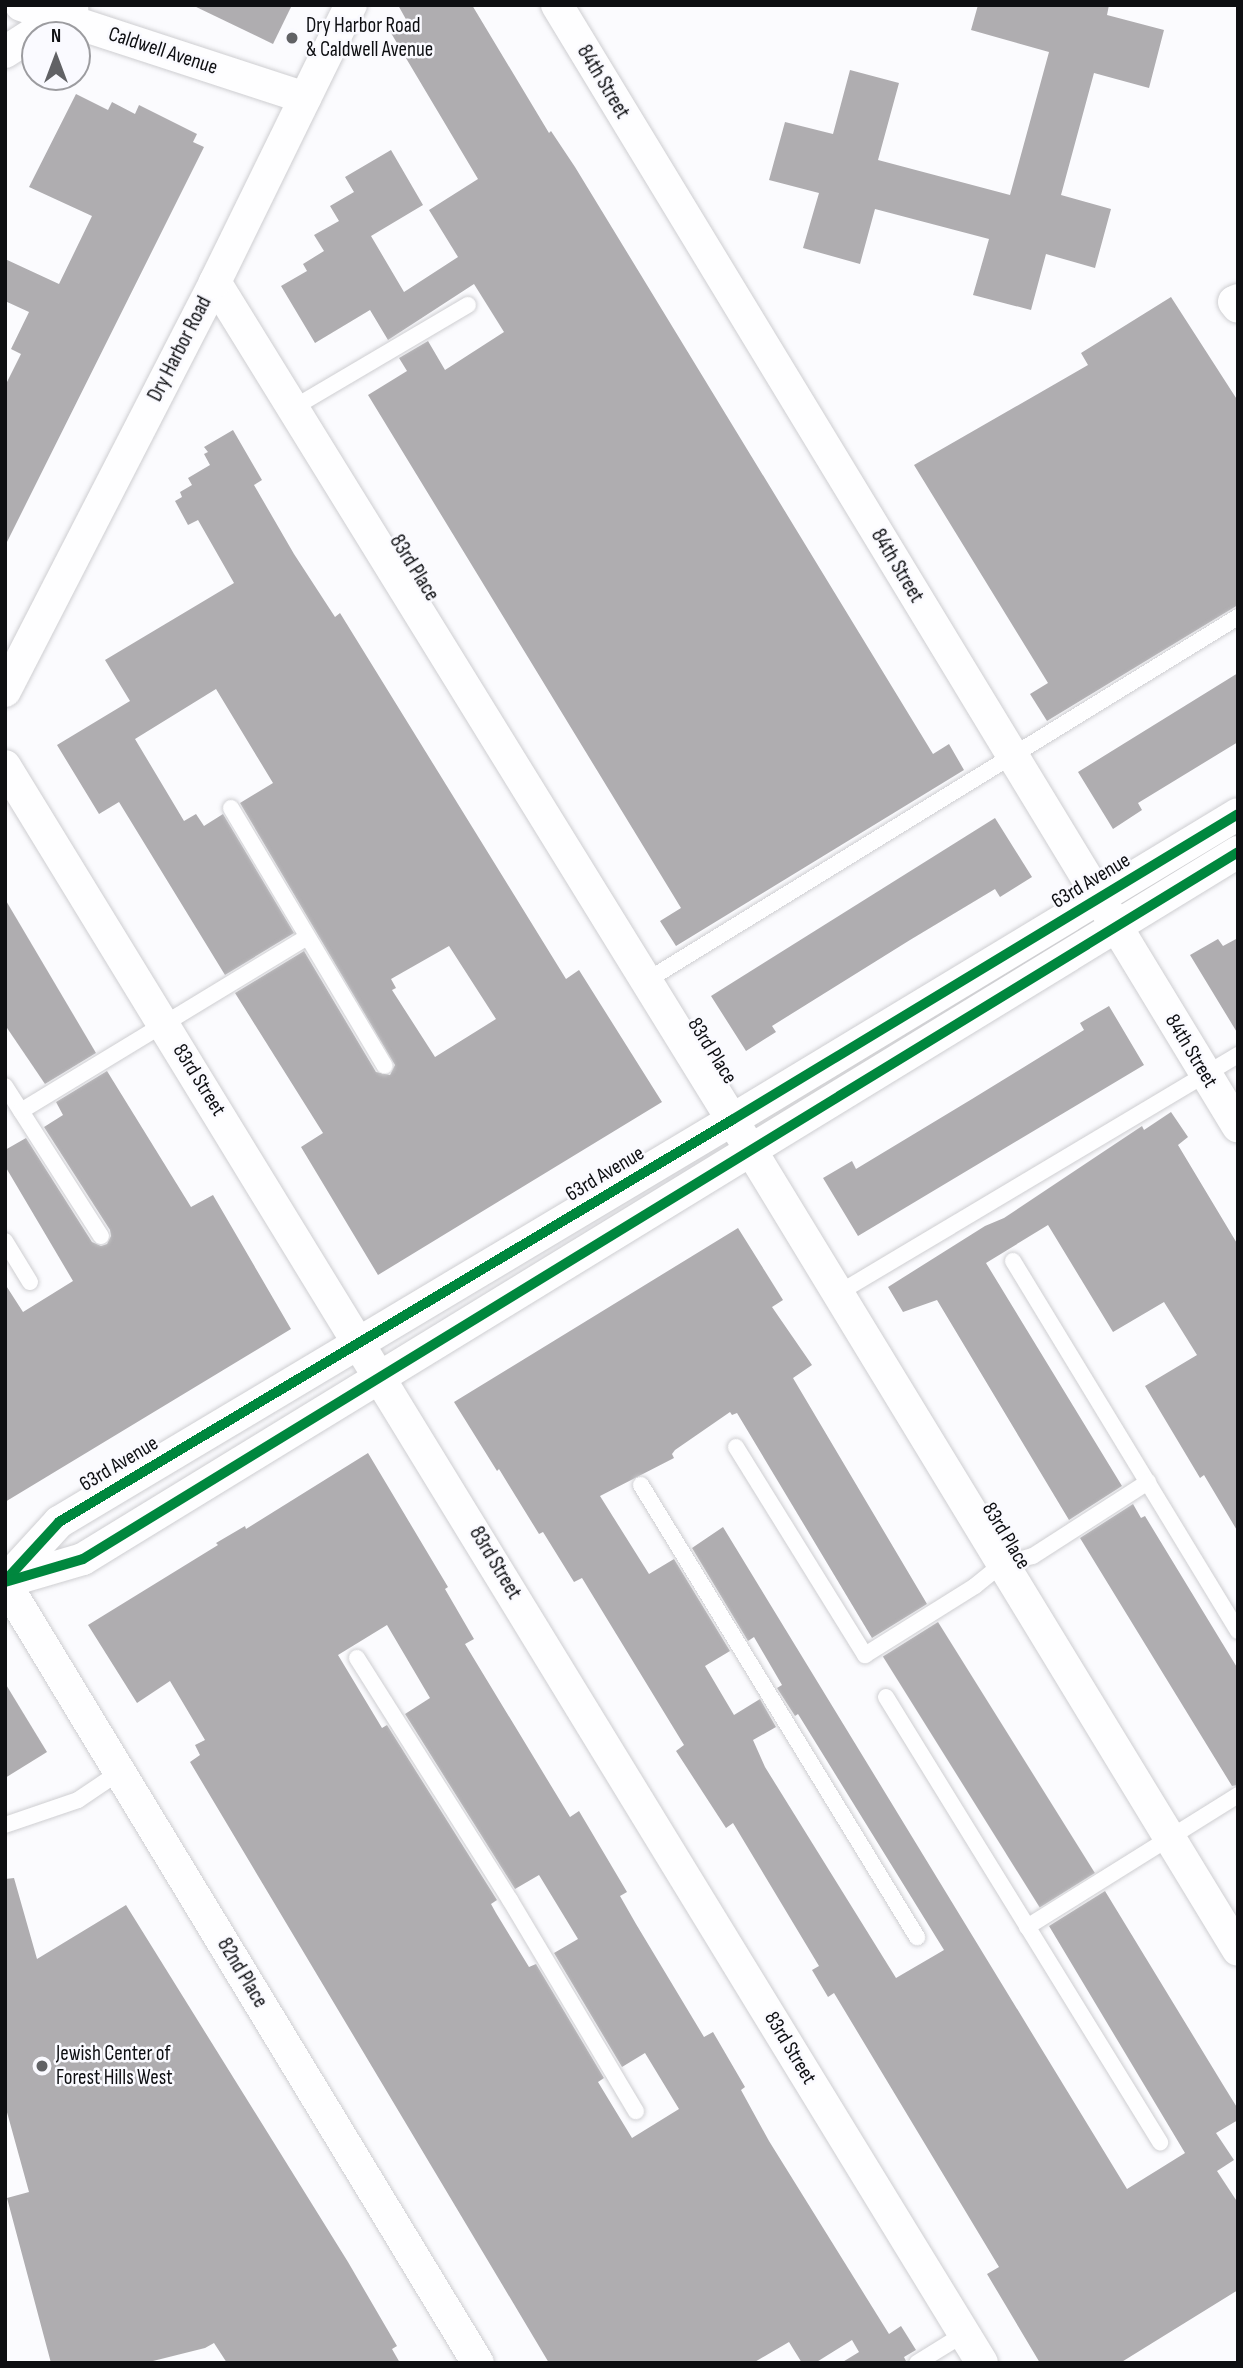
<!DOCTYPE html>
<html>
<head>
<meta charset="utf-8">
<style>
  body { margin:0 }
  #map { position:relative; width:1243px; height:2368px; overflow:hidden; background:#fbfbfe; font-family:"Sofia Sans Condensed",sans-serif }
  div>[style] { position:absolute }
  .building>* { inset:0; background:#afadb0; transform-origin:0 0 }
  .roads { filter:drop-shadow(0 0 2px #ceced1) drop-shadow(0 0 2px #ceced1) }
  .service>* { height:16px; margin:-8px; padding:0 8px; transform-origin:8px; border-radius:8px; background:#fefeff }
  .minor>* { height:32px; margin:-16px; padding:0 16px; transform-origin:16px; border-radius:16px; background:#fefeff }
  .cycleway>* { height:10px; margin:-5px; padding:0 5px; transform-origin:5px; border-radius:5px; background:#00873e }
  .dots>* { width:19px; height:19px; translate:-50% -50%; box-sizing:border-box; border:4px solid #fafaff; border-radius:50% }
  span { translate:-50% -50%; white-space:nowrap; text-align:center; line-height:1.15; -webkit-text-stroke:5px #fafaff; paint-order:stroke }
  .poi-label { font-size:21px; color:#0e0f12 }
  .left { translate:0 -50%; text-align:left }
  .street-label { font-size:21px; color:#0e0f12 }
  .frame { position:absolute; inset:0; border:7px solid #0e0f12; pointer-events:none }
  .north { position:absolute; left:21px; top:21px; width:70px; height:70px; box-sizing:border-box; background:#fafaff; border:2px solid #9c9ca0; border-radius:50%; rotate:0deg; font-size:19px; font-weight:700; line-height:28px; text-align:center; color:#0e0f12 }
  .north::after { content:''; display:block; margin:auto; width:24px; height:32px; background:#616265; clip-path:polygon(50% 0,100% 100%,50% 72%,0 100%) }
</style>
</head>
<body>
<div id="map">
  <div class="building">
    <i style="clip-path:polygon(192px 5px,292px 5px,273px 44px)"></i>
    <i style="clip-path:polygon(398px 5px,472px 5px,549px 133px,551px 131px,575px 167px,933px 754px,949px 744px,964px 770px,676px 946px,660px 921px,681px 908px,368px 395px,407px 371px,399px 358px,428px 341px,445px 370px,504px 332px,474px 284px,388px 340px,370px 310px,315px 343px,281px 286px,307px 271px,303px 264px,324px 251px,314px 235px,339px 221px,330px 206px,354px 192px,345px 177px,391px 150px,423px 205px,371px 236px,404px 292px,458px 257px,429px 210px,478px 179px,391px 33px,408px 23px)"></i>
    <i style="clip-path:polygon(978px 5px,1109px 5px,1107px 15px,1164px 30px,1149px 88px,1094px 73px,1061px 195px,1111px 209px,1095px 268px,1046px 254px,1031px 310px,973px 295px,989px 239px,875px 209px,860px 264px,803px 248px,819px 193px,769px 180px,785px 122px,833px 134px,850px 70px,899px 83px,878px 160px,1010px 195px,1049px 52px,971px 30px)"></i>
    <i style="clip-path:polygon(76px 94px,108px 110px,112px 102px,135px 114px,139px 105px,197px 134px,193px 142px,204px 147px,5px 546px,5px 386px,21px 354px,11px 349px,29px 312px,5px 301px,5px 259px,59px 284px,92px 216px,29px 187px)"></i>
    <i style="clip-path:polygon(1171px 297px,1238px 401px,1238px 605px,1047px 721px,1030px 694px,1048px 683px,914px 465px,1088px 365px,1081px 353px)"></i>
    <i style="clip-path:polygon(evenodd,233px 430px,262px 480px,254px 485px,294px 554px,335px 617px,340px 613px,566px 979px,579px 970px,662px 1102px,378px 1275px,301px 1147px,323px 1133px,235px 993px,304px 951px,376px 1072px,390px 1075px,395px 1065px,240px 803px,273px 783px,216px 689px,135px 739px,184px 821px,196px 814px,204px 826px,223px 814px,294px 933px,225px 975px,119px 802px,99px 814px,57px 745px,130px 701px,105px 660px,234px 583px,198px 520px,188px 525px,175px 501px,182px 497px,180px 492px,192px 485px,188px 478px,210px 465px,204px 454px,208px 452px,204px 447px,233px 430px,449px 946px,496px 1019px,435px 1057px,392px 990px,396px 988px,391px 979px,449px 946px)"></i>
    <i style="clip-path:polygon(1238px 673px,1238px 742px,1138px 803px,1142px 810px,1113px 829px,1078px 772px)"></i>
    <i style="clip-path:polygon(995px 818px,1032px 877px,1000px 897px,995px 889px,910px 940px,772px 1026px,776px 1032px,746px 1051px,711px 996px)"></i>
    <i style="clip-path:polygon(5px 899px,96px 1053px,45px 1084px,5px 1025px)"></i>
    <i style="clip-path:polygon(1238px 938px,1238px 1034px,1190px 955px,1218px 939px,1223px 946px)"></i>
    <i style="clip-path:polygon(1109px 1006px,1144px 1065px,858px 1236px,823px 1178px,852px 1161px,856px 1169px,972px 1099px,1084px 1030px,1080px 1023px)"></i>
    <i style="clip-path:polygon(107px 1071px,191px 1207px,213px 1195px,291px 1329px,5px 1502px,5px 1284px,23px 1312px,73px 1281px,5px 1166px,5px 1150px,26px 1138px,92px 1242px,101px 1246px,107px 1244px,111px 1236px,110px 1230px,44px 1127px,63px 1115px,56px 1102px)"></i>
    <i style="clip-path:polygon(1171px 1112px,1188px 1137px,1178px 1145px,1238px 1245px,1238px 1532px,1204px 1475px,1200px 1478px,1145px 1386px,1197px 1355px,1164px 1302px,1113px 1332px,1048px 1225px,986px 1263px,1122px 1486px,1069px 1520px,937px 1300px,903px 1312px,888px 1287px,985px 1226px,1004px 1218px,1142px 1126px,1144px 1130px)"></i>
    <i style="clip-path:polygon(738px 1228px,783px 1300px,772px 1307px,812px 1365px,793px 1378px,927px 1604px,872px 1638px,737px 1413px,732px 1415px,730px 1412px,675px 1450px,672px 1454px,674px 1458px,600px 1496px,649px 1574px,674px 1559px,730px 1651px,705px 1666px,734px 1715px,760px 1699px,776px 1727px,753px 1740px,765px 1767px,896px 1978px,944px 1950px,798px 1714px,795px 1716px,777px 1688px,782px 1685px,754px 1637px,748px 1641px,692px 1548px,723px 1527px,1127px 2189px,1185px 2153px,1049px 1926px,1105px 1891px,1225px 2088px,1238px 2109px,1238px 2120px,1216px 2133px,1234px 2160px,1217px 2171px,1238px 2203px,1238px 2290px,1120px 2363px,1040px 2363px,987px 2274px,999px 2267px,834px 1993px,828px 1997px,812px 1970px,819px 1966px,733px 1823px,726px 1828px,676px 1751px,684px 1745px,582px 1578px,574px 1582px,543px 1532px,539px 1534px,499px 1469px,497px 1471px,454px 1402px)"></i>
    <i style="clip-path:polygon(evenodd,368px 1453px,448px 1587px,445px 1589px,474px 1639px,465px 1644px,570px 1817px,579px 1811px,627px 1892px,620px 1896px,636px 1924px,704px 2037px,713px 2032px,745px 2087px,741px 2090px,769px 2141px,889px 2334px,901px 2326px,916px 2350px,904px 2357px,907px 2363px,841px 2363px,859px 2352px,852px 2340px,815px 2363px,802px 2363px,789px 2342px,753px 2363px,549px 2363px,190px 1762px,200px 1755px,195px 1745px,205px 1740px,170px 1681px,137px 1703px,88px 1625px,218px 1545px,216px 1543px,245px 1526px,246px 1529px,368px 1453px,387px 1625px,430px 1698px,405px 1714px,515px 1889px,539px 1875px,578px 1939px,554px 1953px,622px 2067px,645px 2053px,679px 2109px,632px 2138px,598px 2082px,604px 2078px,536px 1964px,529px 1967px,496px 1913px,491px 1904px,497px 1900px,387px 1725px,382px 1728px,338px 1655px,387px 1625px)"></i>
    <i style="clip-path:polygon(1133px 1504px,1141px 1518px,1145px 1516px,1238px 1669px,1238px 1785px,1232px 1786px,1080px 1538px)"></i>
    <i style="left:938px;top:1622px;width:296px;height:65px;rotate:58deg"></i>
    <i style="clip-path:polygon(5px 1683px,47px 1752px,5px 1778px)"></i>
    <i style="clip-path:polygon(14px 1878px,37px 1959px,126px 1905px,348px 2262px,397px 2346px,392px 2349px,400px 2363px,227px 2363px,214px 2343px,205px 2348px,145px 2363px,51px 2363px,7px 2198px,29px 2192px,5px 2105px,5px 1879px)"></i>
  </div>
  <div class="roads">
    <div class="service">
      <i style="left:293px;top:408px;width:203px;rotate:-30.5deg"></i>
      <i style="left:231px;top:808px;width:300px;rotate:59.2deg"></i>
      <i style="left:646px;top:981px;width:695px;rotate:-31.59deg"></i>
      <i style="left:5px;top:1086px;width:178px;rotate:57.4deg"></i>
      <i style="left:21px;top:1111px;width:333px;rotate:-31.3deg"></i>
      <i style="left:5px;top:1241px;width:48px;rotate:58.6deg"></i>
      <i style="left:1013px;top:1261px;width:433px;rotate:58.7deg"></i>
      <i style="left:837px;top:1294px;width:467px;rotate:-30.8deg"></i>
      <i style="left:736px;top:1447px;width:245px;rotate:58.2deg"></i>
      <i style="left:865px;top:1655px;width:130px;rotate:-32.1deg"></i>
      <i style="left:975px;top:1586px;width:33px;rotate:-39deg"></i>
      <i style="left:1001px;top:1565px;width:33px;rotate:-16deg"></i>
      <i style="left:1033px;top:1556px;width:137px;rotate:-32.8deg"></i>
      <i style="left:641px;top:1485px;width:530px;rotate:58.59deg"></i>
      <i style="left:357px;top:1658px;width:286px;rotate:57.7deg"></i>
      <i style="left:510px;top:1900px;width:246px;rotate:59.2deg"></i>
      <i style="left:886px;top:1697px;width:523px;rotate:58.38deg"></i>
      <i style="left:5px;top:1825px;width:77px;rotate:-18.9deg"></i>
      <i style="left:78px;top:1800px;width:52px;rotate:-34deg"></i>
      <i style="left:1027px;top:1927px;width:249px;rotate:-32deg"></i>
      <i style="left:917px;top:2363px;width:55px;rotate:-31.7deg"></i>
    </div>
    <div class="minor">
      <i style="left:21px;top:5px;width:299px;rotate:18.1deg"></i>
      <i style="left:557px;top:5px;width:1312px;rotate:58.74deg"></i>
      <i style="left:5px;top:52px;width:80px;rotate:-32.7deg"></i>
      <i style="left:215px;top:282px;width:1022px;rotate:58.32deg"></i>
      <i style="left:752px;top:1152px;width:934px;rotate:58.66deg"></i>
      <i style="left:1238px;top:300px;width:4px;rotate:153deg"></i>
      <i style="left:1234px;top:302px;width:6px;rotate:51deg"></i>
      <i style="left:5px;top:691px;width:460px;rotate:-62.8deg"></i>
      <i style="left:215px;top:282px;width:309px;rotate:-63.9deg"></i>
      <i style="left:5px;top:766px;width:1872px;rotate:58.54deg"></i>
      <i style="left:5px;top:1581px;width:80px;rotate:-47.5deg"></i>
      <i style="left:59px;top:1522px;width:784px;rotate:-30.85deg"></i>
      <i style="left:732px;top:1120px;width:591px;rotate:-31.16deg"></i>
      <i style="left:5px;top:1582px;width:81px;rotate:-16.4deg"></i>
      <i style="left:83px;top:1559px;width:1354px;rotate:-31.47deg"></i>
      <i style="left:5px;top:1583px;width:912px;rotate:58.77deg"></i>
    </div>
  </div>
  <div class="cycleway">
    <i style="left:5px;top:1581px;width:80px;rotate:-47.5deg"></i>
    <i style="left:59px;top:1522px;width:784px;rotate:-30.85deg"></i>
    <i style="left:732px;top:1120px;width:591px;rotate:-31.16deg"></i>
    <i style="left:5px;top:1582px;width:81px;rotate:-16.4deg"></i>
    <i style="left:83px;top:1559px;width:1354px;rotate:-31.47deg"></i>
  </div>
  <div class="dots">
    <i style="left:292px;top:38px;background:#616265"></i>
    <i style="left:42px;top:2066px;background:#616265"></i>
  </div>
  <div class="poi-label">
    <span class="left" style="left:306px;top:38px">Dry Harbor Road<br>&amp; Caldwell Avenue</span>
    <span class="left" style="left:56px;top:2066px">Jewish Center of<br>Forest Hills West</span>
  </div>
  <div class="street-label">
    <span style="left:163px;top:51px;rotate:18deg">Caldwell Avenue</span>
    <span style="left:603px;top:82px;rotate:59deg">84th Street</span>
    <span style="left:180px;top:349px;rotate:-63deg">Dry Harbor Road</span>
    <span style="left:897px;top:566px;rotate:59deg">84th Street</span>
    <span style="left:414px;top:568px;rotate:58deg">83rd Place</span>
    <span style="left:1091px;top:881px;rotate:-31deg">63rd Avenue</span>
    <span style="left:712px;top:1051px;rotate:58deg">83rd Place</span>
    <span style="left:1191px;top:1051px;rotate:59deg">84th Street</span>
    <span style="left:199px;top:1080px;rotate:58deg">83rd Street</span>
    <span style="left:605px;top:1174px;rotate:-31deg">63rd Avenue</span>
    <span style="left:119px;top:1464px;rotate:-31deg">63rd Avenue</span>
    <span style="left:1006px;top:1536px;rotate:59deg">83rd Place</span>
    <span style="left:495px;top:1563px;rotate:59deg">83rd Street</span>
    <span style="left:242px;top:1973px;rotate:59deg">82nd Place</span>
    <span style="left:790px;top:2048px;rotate:59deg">83rd Street</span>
  </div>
  <div class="frame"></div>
  <div class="north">N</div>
</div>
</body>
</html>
